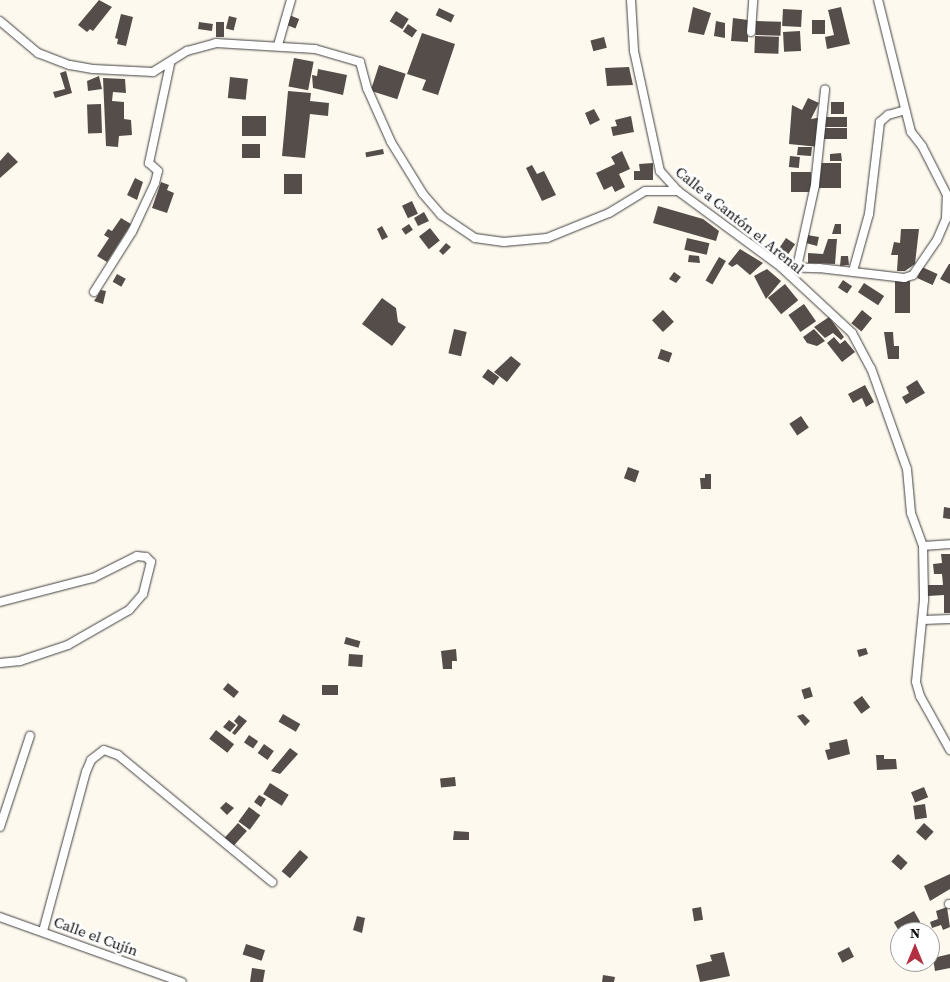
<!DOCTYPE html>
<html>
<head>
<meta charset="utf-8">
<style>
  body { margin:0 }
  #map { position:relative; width:950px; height:982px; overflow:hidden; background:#fef9ee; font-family:"Source Serif 4",serif }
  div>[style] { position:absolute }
  .building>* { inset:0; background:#554d4a; transform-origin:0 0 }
  .roads { filter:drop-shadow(0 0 1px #404040) drop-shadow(0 0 1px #404040) }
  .minor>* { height:8px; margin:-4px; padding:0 4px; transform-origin:4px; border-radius:4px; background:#fff }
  span { translate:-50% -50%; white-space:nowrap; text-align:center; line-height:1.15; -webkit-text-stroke:5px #fff; paint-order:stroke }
  .street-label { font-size:15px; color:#0d0d0d }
  .north { position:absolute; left:890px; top:922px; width:50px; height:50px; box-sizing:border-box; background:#fff; border:1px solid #9e9e9e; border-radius:50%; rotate:0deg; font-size:14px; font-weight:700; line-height:20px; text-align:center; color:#0d0d0d }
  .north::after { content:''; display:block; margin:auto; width:18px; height:22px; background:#b23041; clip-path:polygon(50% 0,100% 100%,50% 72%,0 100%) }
</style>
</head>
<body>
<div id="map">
  <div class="building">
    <i style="clip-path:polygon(99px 0,112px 7px,93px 31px,90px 29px,87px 32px,78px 25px)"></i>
    <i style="clip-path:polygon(693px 7px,711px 13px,704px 35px,688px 32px)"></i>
    <i style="clip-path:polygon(841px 7px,850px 44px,827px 49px,825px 37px,834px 35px,828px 10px)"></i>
    <i style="left:439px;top:8px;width:17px;height:8px;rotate:25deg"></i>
    <i style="left:783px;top:9px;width:19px;height:17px;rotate:3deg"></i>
    <i style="left:396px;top:11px;width:15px;height:12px;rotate:32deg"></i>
    <i style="clip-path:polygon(121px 14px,133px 17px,126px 46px,117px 44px,118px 39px,115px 38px)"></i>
    <i style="left:289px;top:15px;width:11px;height:10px;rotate:22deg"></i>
    <i style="left:229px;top:16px;width:8px;height:13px;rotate:14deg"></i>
    <i style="clip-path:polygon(733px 18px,748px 20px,748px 42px,731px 41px)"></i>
    <i style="left:812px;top:20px;width:13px;height:14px"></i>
    <i style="clip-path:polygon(716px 21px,725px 23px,725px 38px,714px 36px)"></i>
    <i style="left:756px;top:21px;width:25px;height:14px;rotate:2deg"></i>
    <i style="left:199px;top:22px;width:14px;height:7px;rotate:8deg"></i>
    <i style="left:216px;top:22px;width:8px;height:15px"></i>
    <i style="left:408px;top:24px;width:11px;height:9px;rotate:34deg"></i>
    <i style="left:800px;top:31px;width:20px;height:17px;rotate:87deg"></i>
    <i style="clip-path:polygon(422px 33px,455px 44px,438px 95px,422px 90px,426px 80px,407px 74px)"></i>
    <i style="left:755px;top:36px;width:24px;height:17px;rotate:2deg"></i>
    <i style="left:604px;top:37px;width:11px;height:14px;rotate:75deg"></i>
    <i style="left:294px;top:58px;width:20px;height:29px;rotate:11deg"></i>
    <i style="left:379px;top:65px;width:28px;height:27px;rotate:18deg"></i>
    <i style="clip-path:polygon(629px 67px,633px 85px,607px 86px,605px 68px)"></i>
    <i style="clip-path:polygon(318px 69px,347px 75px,343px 95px,313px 88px,312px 75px,317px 76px)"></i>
    <i style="clip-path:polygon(66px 71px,72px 93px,55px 98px,53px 92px,65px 89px,60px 73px)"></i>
    <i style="clip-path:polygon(99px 76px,102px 89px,88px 91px,87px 81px)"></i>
    <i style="left:230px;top:77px;width:18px;height:21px;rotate:6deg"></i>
    <i style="clip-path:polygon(103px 78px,125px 79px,126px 93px,113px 92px,112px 101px,124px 102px,124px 119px,131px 120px,132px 135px,119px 136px,118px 147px,106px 146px)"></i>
    <i style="clip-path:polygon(288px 91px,311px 93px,310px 101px,329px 103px,328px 116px,310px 114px,305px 158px,282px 156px)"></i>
    <i style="clip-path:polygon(808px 98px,819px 103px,811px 119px,822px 117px,819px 147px,789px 144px,792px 105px,802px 110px)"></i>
    <i style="left:844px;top:102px;width:12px;height:13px;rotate:90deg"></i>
    <i style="left:101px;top:104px;width:29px;height:14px;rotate:88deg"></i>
    <i style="clip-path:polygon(594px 109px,600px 120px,590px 125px,585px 113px)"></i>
    <i style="left:266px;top:116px;width:20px;height:24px;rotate:90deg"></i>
    <i style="clip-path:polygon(631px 116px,634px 132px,613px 136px,611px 127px,617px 126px,615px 120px)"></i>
    <i style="left:847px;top:117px;width:10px;height:23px;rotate:90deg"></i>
    <i style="left:847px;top:128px;width:11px;height:24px;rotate:90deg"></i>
    <i style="left:242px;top:144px;width:18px;height:14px"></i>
    <i style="clip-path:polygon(798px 147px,812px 147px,811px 156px,797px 155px)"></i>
    <i style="left:383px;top:149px;width:5px;height:18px;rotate:79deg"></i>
    <i style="clip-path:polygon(622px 151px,630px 169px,619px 174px,625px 187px,615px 192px,612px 186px,604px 190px,596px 173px,615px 164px,611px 157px)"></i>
    <i style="clip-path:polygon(8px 152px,18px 162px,0 178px,0 161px)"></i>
    <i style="clip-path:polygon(841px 153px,842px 161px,830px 161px,830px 154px)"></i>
    <i style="left:790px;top:156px;width:10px;height:11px;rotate:6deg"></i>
    <i style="clip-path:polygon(653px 163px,653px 180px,634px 180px,634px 171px,640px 171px,639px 164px)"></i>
    <i style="left:819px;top:163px;width:22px;height:25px"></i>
    <i style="clip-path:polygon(532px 165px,537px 174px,544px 171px,556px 195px,542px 201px,526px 168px)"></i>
    <i style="left:791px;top:172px;width:20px;height:20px"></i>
    <i style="left:302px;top:174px;width:20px;height:18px;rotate:90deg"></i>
    <i style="clip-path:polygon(135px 178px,143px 182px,137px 200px,127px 195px)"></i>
    <i style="clip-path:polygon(161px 182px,169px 185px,167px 190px,174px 193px,167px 213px,152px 208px)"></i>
    <i style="left:412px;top:201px;width:14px;height:11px;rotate:65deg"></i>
    <i style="clip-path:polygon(658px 206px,703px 219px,719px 231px,716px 241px,653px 223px)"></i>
    <i style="clip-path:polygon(424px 212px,429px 221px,418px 226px,414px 218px)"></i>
    <i style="clip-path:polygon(121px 218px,131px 224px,107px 262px,97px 256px,109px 238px,104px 235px,108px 229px,112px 231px)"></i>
    <i style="left:409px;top:224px;width:7px;height:9px;rotate:56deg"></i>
    <i style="clip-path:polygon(835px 224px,841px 224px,841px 234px,832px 234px)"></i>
    <i style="clip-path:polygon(382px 226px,388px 237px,382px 240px,377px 229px)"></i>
    <i style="left:430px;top:228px;width:16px;height:14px;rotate:52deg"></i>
    <i style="clip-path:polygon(901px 229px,919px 229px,915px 264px,905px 271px,897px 271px,898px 255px,891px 255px,894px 242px,900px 243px)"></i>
    <i style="clip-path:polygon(807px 235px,819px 237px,817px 246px,806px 243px)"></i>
    <i style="left:687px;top:238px;width:23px;height:12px;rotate:13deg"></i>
    <i style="left:786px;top:238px;width:11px;height:12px;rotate:34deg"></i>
    <i style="clip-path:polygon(828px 239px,837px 239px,835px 264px,808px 263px,808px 253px,823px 254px)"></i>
    <i style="clip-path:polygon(446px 243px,451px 247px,443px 255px,439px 251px)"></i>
    <i style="clip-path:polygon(740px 249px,763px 263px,750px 275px,737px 264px,732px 267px,728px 264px)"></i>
    <i style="clip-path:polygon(689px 255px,699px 256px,700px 263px,688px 262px)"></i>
    <i style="clip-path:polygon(841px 256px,848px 256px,849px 265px,840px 266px)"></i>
    <i style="left:719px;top:257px;width:8px;height:27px;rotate:30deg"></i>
    <i style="clip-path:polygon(949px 264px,950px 264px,950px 284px,940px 279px)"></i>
    <i style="left:922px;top:267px;width:17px;height:12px;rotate:24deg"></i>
    <i style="clip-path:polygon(767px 269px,781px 281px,766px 299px,754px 276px)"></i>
    <i style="clip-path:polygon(674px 272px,681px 277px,676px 283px,669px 279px)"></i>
    <i style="left:117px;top:274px;width:10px;height:9px;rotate:29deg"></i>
    <i style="left:843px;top:280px;width:11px;height:9px;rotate:34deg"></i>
    <i style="left:910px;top:281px;width:32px;height:15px;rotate:90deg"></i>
    <i style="left:864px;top:283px;width:24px;height:11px;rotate:33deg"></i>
    <i style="left:785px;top:284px;width:21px;height:22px;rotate:51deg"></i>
    <i style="clip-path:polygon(101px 290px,106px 291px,103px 304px,94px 301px)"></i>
    <i style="clip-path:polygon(382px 298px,396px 308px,398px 322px,406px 327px,392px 346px,362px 324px)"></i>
    <i style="left:804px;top:304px;width:21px;height:19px;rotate:55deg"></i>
    <i style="left:663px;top:310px;width:16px;height:15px;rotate:47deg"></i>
    <i style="left:862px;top:310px;width:13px;height:17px;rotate:39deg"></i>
    <i style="clip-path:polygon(829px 317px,844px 337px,841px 340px,833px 333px,825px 338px,814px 327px)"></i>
    <i style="left:454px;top:329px;width:13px;height:25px;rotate:13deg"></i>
    <i style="clip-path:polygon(814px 329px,825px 341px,817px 346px,807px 343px,803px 337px)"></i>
    <i style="clip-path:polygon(884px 332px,893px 332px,894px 346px,899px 346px,899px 359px,888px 359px)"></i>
    <i style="clip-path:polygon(834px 337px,840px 344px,845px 340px,855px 352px,842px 362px,827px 343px)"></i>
    <i style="left:661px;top:349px;width:12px;height:10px;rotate:20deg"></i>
    <i style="clip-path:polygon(511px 356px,521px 364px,507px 382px,494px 372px)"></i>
    <i style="left:488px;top:369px;width:14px;height:10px;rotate:36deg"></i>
    <i style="clip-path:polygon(917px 380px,925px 393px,906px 404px,902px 397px,909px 393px,906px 387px)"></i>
    <i style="clip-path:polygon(865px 385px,874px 402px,866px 407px,862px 398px,853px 403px,848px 394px)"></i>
    <i style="left:801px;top:416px;width:14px;height:14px;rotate:56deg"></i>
    <i style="left:628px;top:467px;width:12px;height:12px;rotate:20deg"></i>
    <i style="clip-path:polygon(705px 474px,711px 474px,711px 489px,701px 489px,700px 478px,705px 478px)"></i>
    <i style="clip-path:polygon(944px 507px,950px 508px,950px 519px,943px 518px)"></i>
    <i style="clip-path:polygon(941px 554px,950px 554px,950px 613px,944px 613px,944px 595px,928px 596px,928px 585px,943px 585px,942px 574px,934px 574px,933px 564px,942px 563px)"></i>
    <i style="left:346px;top:637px;width:15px;height:7px;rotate:16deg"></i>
    <i style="clip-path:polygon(866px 648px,868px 654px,859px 657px,857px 650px)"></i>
    <i style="clip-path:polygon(456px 649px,457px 661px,452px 661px,452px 669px,443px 669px,441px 651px)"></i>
    <i style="left:349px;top:654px;width:14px;height:12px;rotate:4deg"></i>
    <i style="left:228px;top:683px;width:14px;height:8px;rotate:39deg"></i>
    <i style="left:322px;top:685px;width:16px;height:10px"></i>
    <i style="left:810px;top:687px;width:10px;height:9px;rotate:73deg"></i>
    <i style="left:862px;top:696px;width:14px;height:11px;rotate:54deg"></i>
    <i style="left:283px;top:714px;width:20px;height:9px;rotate:30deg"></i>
    <i style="clip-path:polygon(803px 714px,810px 721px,805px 726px,797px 716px)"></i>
    <i style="clip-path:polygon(239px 715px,247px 721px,235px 735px,232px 733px,238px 725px,234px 721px)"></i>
    <i style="clip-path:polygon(229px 720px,236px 725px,230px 732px,223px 727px)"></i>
    <i style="left:216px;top:730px;width:23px;height:11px;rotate:38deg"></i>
    <i style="left:249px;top:735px;width:11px;height:9px;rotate:34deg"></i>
    <i style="clip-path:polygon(847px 739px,850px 754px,828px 760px,825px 750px,830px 749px,829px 743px)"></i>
    <i style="left:264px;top:744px;width:12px;height:11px;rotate:35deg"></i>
    <i style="clip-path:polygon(290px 748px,298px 754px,280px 774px,271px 771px)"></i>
    <i style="clip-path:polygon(876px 755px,884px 755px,884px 759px,896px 759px,897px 769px,877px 770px)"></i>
    <i style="left:455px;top:777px;width:9px;height:15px;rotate:84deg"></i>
    <i style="left:270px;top:783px;width:22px;height:13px;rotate:32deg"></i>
    <i style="left:924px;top:787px;width:11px;height:14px;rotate:68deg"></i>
    <i style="clip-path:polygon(259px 795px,266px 799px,261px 807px,254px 802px)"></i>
    <i style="clip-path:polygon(226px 802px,234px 808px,227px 815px,220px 808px)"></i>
    <i style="left:925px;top:804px;width:14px;height:12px;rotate:82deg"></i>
    <i style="left:249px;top:807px;width:14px;height:18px;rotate:36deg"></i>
    <i style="left:238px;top:823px;width:12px;height:21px;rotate:42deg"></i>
    <i style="left:924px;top:823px;width:13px;height:12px;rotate:42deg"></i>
    <i style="clip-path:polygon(454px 831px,469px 832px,469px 840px,453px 840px)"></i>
    <i style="left:300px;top:850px;width:11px;height:28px;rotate:41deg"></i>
    <i style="left:898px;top:854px;width:13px;height:10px;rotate:42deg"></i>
    <i style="clip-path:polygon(950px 874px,950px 889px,930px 901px,924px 886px)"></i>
    <i style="left:701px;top:907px;width:13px;height:9px;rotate:81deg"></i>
    <i style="clip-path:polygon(947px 907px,950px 927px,943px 930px,941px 925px,932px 928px,930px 922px,938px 919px,936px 911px)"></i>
    <i style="left:914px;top:911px;width:13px;height:23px;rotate:61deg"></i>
    <i style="clip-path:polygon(357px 916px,365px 918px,362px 933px,353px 930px)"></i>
    <i style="left:246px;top:944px;width:20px;height:11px;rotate:18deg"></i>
    <i style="left:849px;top:947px;width:11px;height:13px;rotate:63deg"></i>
    <i style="clip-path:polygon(724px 952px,730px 976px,700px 982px,696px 965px,712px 961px,710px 955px)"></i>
    <i style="clip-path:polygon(950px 954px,950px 968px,935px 971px,933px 958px)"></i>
    <i style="clip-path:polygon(252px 968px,265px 970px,263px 982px,250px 982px)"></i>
    <i style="clip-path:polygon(603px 975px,615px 977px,614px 982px,602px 982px)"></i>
  </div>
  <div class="roads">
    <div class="minor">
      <i style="left:631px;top:0;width:51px;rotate:86.6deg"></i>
      <i style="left:634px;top:51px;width:123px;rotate:77.8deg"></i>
      <i style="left:660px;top:171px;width:27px;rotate:48deg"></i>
      <i style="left:678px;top:191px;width:128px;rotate:36.4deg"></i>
      <i style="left:781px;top:267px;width:97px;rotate:42.9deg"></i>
      <i style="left:852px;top:333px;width:40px;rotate:62deg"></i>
      <i style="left:871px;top:368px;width:107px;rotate:70.4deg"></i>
      <i style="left:907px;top:469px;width:44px;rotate:84.8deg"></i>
      <i style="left:911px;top:513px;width:35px;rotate:70deg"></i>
      <i style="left:923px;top:546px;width:54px;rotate:88.9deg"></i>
      <i style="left:924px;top:600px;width:82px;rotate:95.6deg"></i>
      <i style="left:916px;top:682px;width:15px;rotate:74deg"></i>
      <i style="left:920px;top:696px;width:62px;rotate:60.9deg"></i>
      <i style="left:0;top:21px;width:50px;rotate:40.1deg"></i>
      <i style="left:38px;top:53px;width:34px;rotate:21deg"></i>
      <i style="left:70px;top:65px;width:23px;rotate:10deg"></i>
      <i style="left:93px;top:69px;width:60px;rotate:2.9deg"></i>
      <i style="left:153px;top:72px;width:40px;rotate:-32deg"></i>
      <i style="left:187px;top:51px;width:30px;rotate:-15deg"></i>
      <i style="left:216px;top:43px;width:99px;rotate:3.5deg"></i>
      <i style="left:315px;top:49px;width:47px;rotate:16.1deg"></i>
      <i style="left:360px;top:62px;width:27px;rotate:75deg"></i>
      <i style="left:367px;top:88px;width:59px;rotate:66deg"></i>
      <i style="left:391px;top:142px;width:61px;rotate:58.4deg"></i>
      <i style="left:423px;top:194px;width:28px;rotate:49deg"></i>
      <i style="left:441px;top:215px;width:41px;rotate:34.1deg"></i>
      <i style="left:475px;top:238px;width:29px;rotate:8deg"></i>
      <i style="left:504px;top:242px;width:43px;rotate:-5.3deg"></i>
      <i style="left:547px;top:238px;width:67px;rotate:-22deg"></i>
      <i style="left:609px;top:213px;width:42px;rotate:-31.4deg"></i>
      <i style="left:645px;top:191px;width:33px"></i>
      <i style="left:751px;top:32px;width:32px;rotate:-86deg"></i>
      <i style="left:278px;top:45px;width:47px;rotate:-73.9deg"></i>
      <i style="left:781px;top:267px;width:38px;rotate:2deg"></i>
      <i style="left:819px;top:268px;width:86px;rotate:6.7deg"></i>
      <i style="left:904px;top:278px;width:9px;rotate:-18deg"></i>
      <i style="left:913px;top:275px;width:42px;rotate:-55.6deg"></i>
      <i style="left:937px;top:240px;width:23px;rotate:-67deg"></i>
      <i style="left:946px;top:219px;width:24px;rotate:-88deg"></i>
      <i style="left:947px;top:195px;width:55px;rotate:-117deg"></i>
      <i style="left:922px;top:146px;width:18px;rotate:-128deg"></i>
      <i style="left:911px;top:132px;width:136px;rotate:-104deg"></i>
      <i style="left:797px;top:267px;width:84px;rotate:-77.6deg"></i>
      <i style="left:815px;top:185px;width:96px;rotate:-84deg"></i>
      <i style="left:853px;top:271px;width:59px;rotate:-74.3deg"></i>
      <i style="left:869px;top:214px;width:93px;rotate:-83.2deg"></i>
      <i style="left:880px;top:122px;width:11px;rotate:-41deg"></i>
      <i style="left:888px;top:115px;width:18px;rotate:-16deg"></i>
      <i style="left:94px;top:292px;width:71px;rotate:-57.7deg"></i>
      <i style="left:132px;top:232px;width:54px;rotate:-64.9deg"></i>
      <i style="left:155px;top:183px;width:12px;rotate:-76deg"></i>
      <i style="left:158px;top:171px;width:12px;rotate:-138deg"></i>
      <i style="left:149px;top:163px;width:101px;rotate:-78deg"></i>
      <i style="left:923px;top:546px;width:27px;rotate:-4deg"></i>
      <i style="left:0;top:602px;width:96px;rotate:-14.5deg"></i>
      <i style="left:93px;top:578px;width:49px;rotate:-26.6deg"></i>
      <i style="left:137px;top:556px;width:9px;rotate:6deg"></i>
      <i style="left:146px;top:557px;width:7px;rotate:45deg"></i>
      <i style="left:151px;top:562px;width:33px;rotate:104deg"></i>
      <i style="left:143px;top:594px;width:21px;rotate:131deg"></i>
      <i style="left:129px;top:610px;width:70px;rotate:150.2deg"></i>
      <i style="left:68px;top:645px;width:51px;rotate:161.6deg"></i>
      <i style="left:20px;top:661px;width:20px;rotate:174deg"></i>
      <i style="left:923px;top:620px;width:27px;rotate:-2deg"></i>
      <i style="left:0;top:827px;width:96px;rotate:-71.8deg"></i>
      <i style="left:949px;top:904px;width:1px"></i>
      <i style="left:0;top:917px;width:193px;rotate:19.7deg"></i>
      <i style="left:43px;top:931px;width:165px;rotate:-74.9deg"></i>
      <i style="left:86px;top:772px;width:13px;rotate:-67deg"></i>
      <i style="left:91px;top:760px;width:16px;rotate:-38deg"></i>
      <i style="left:104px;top:750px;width:15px;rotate:20deg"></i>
      <i style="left:118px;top:755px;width:200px;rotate:39.5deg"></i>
    </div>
  </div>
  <div class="street-label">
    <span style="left:740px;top:220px;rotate:39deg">Calle a Cantón el Arenal</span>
    <span style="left:96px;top:936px;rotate:20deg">Calle el Cujín</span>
  </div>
  <div class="north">N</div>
</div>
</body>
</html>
